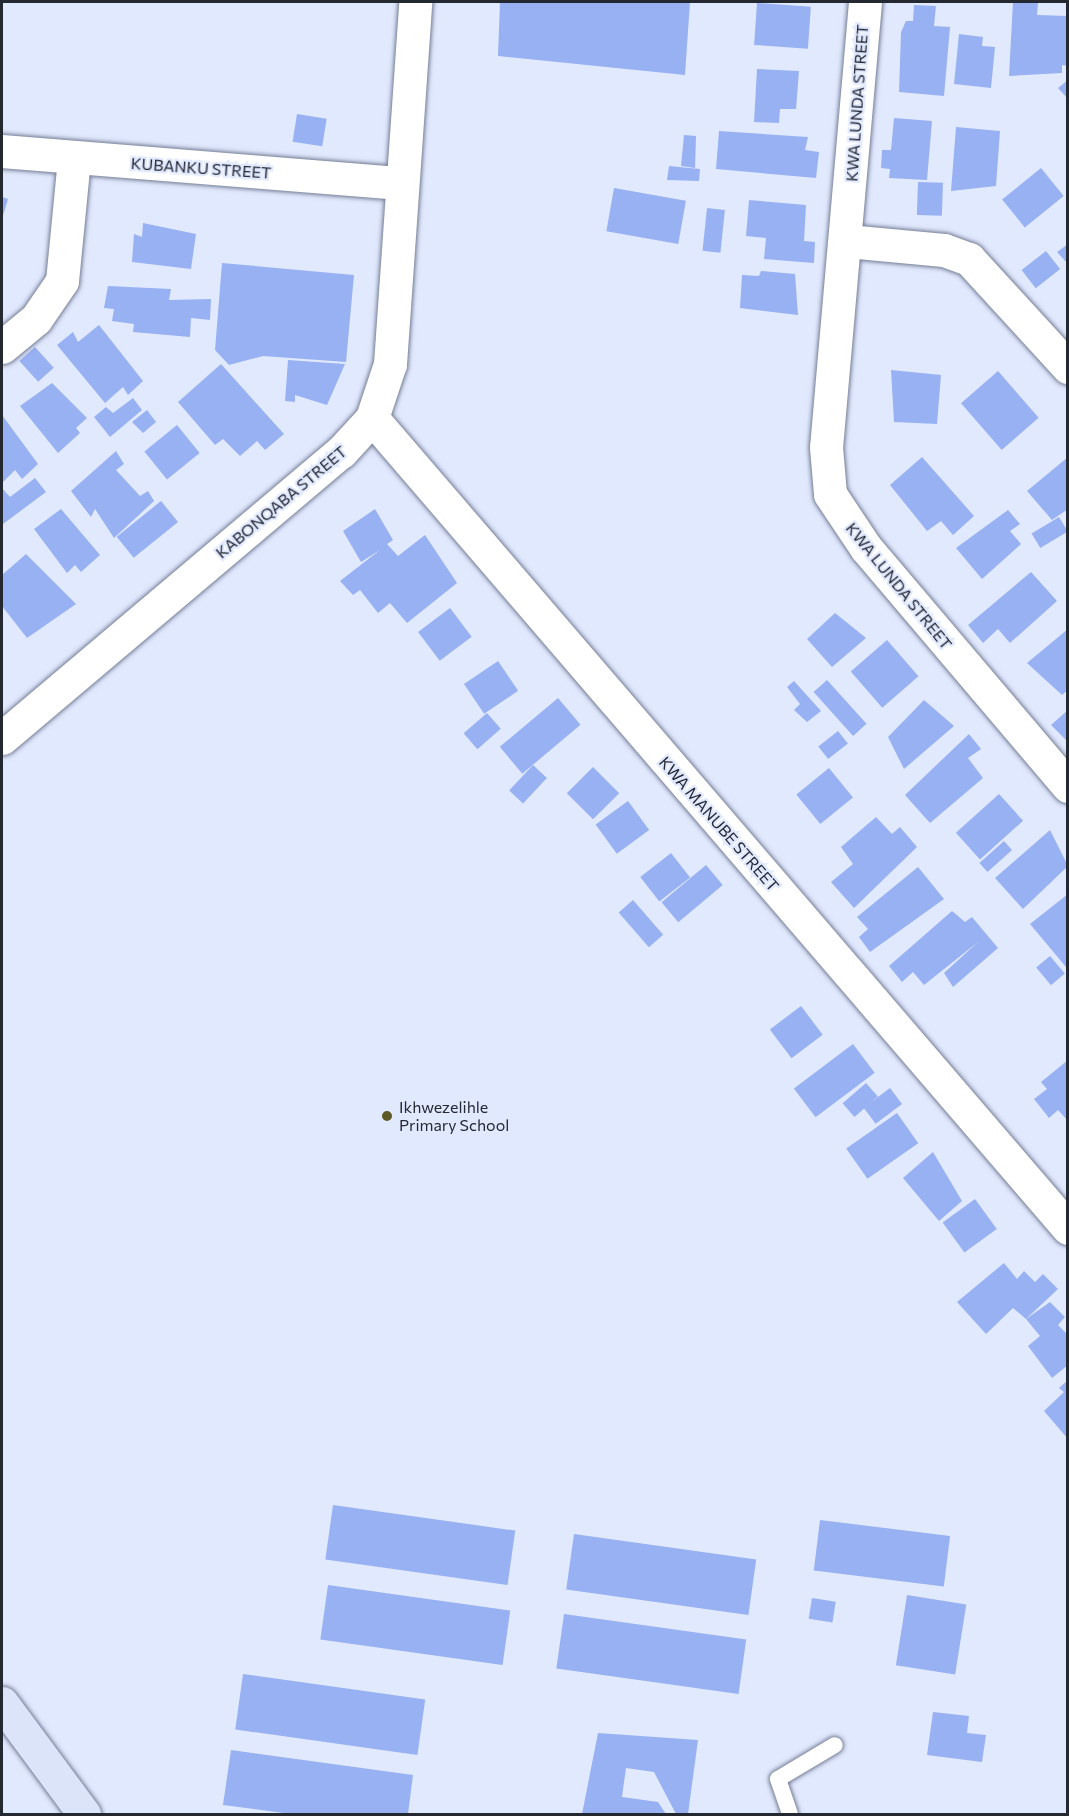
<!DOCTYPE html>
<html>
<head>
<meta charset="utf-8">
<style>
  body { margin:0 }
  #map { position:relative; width:1069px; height:1816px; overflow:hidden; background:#e1e9fe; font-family:Commissioner,sans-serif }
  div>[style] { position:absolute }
  .building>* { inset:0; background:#98b1f3; transform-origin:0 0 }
  .roads { filter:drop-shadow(0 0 2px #757e96) drop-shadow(0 0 2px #757e96) }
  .lane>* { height:16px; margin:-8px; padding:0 8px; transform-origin:8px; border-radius:8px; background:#fff }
  .street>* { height:33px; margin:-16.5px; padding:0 16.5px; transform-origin:16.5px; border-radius:16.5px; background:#fff }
  .secondary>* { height:33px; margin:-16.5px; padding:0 16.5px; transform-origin:16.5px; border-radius:16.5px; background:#dce4f9 }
  .dots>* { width:16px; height:16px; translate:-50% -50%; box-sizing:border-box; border:3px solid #e1e9fe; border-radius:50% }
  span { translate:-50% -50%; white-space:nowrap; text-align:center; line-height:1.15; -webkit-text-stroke:4.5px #e1e9fe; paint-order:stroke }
  .street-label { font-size:16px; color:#242831 }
  .poi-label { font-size:16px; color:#242831 }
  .left { translate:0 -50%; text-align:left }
  .frame { position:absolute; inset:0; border:3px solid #242831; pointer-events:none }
</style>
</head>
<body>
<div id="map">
  <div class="building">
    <i style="clip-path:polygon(500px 2px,690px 2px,685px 75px,498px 56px)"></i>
    <i style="clip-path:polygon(1013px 2px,1038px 3px,1037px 15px,1068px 16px,1068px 66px,1062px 65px,1062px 73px,1009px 76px)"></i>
    <i style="left:757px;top:3px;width:54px;height:42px;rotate:4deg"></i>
    <i style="clip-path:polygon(914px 5px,936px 6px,934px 26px,950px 27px,944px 96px,899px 92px,901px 32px,906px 21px,913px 21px)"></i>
    <i style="clip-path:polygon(959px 34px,983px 37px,982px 46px,995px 47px,991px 88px,954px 84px)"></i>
    <i style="clip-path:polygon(757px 69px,799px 71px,796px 109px,780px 109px,779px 123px,754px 122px)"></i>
    <i style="clip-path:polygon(1068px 80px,1068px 99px,1058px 88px)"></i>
    <i style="left:297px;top:114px;width:30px;height:28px;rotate:9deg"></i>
    <i style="clip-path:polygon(894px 118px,932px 121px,927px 180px,889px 178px,890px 169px,881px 168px,882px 150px,891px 150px)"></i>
    <i style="clip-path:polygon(956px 127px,1000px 131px,996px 186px,951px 191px)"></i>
    <i style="clip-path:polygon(719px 131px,808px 137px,805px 150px,819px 152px,816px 178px,716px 169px)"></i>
    <i style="clip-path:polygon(684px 135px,696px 136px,695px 168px,681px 166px)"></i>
    <i style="clip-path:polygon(669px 166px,700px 169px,699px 181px,667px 180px)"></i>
    <i style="left:1041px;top:168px;width:36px;height:50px;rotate:51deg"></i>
    <i style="left:918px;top:182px;width:25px;height:33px;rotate:2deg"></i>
    <i style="left:614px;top:188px;width:73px;height:44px;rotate:10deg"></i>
    <i style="clip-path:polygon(2px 197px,8px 199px,2px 219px)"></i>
    <i style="clip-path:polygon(749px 200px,806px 205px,804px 241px,815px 242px,814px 263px,764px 259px,766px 238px,746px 236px)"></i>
    <i style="left:707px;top:208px;width:18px;height:43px;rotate:6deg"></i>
    <i style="clip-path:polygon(143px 223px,196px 234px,191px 269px,132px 262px,134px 234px,142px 237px)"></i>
    <i style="clip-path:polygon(1068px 244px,1068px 264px,1057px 252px)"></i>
    <i style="left:1046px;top:251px;width:23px;height:31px;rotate:52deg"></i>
    <i style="clip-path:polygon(222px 263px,354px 275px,346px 362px,263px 356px,229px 365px,215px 350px)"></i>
    <i style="clip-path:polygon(761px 271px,795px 274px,798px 315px,740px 308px,742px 275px,759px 276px)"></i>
    <i style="clip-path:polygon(108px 286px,171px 289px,169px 300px,211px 299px,210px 320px,191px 318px,190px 337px,133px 332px,134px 324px,112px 321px,114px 309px,104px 308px)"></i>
    <i style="clip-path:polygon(99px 325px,143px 381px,128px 395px,123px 387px,105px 403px,57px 345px,73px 332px,78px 342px)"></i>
    <i style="left:35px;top:347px;width:28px;height:21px;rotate:48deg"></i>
    <i style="clip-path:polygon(288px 360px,345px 364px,327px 405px,295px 395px,295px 402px,285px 401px)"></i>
    <i style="clip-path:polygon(221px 364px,284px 434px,265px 450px,257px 441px,240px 456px,223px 439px,215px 445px,178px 402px)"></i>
    <i style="clip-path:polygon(891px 370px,941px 375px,937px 424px,894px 422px)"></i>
    <i style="left:998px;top:371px;width:62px;height:49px;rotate:49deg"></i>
    <i style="clip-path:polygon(52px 383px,87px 418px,76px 428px,80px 433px,58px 453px,20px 406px)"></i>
    <i style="clip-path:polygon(133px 398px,142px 410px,110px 437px,94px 417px,106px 407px,113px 413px)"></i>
    <i style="clip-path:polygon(147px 410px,156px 422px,143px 433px,132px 422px)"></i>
    <i style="clip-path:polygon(2px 415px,38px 464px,22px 479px,15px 470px,2px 483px)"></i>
    <i style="left:177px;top:425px;width:36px;height:42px;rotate:51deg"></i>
    <i style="clip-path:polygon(116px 451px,124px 464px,116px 470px,140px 496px,148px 491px,154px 501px,114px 538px,95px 509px,91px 517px,71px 491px)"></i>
    <i style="clip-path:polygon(922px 457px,974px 516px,953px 535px,941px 521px,927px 531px,890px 485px)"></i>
    <i style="clip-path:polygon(1068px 457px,1068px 509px,1052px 520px,1027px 491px)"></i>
    <i style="clip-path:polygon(35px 478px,46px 492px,3px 524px,2px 488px,10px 497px)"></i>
    <i style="left:161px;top:501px;width:27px;height:57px;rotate:51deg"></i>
    <i style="clip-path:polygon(61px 509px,100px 555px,81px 572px,75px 565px,67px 573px,34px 529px)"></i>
    <i style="clip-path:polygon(375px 509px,393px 540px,387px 544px,398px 556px,425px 535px,457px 583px,407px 623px,390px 603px,378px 613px,360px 590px,353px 595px,340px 581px,380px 550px,361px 562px,343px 531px)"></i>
    <i style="clip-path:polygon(1008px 510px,1020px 524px,1010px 531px,1021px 544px,982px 579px,956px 548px)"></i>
    <i style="left:1059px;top:517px;width:17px;height:32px;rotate:59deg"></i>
    <i style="clip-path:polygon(26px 554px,76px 604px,27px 638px,2px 606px,2px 575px)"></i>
    <i style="clip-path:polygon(1031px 572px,1057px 601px,1010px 643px,998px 629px,983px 643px,968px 625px)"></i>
    <i style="left:450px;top:608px;width:36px;height:40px;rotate:53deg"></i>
    <i style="clip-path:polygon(835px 613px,866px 638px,832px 667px,807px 639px)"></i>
    <i style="clip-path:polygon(1068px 629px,1068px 690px,1062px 695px,1027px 663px)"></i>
    <i style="left:887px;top:640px;width:48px;height:48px;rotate:49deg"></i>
    <i style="left:498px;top:661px;width:36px;height:41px;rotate:56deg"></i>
    <i style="left:827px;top:680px;width:59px;height:18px;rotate:48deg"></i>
    <i style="clip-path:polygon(794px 681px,821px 711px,807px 722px,794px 710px,800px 704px,787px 687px)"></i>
    <i style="left:558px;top:698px;width:35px;height:76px;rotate:50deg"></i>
    <i style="clip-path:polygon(924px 700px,954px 726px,904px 769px,888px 737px)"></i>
    <i style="clip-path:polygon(1068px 710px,1068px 742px,1051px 725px)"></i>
    <i style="left:487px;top:713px;width:21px;height:31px;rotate:49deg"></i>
    <i style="left:838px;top:731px;width:16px;height:25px;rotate:52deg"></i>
    <i style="clip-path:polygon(969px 734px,981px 749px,968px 758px,983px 778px,930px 823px,905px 795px)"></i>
    <i style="left:533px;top:765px;width:19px;height:35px;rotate:43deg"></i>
    <i style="left:593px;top:767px;width:37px;height:37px;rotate:45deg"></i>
    <i style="left:829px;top:768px;width:38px;height:42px;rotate:51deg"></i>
    <i style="left:999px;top:794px;width:36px;height:58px;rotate:48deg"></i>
    <i style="left:628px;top:801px;width:36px;height:40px;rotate:54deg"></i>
    <i style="clip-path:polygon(876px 817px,892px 834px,900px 827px,917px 847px,854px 908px,831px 882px,853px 864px,841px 847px)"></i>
    <i style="clip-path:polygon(1050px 830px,1068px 866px,1023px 909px,995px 878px)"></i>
    <i style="left:1004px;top:841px;width:12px;height:33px;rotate:48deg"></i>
    <i style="left:671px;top:853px;width:31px;height:39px;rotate:52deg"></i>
    <i style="left:706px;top:865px;width:26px;height:58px;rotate:50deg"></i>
    <i style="clip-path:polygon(918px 867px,944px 899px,870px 952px,859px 937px,868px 929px,857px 917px)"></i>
    <i style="clip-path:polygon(1068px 894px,1068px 965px,1066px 967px,1030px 924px)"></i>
    <i style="left:633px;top:900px;width:46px;height:19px;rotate:49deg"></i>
    <i style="clip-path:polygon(952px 911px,965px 922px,972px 917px,998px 948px,953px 987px,944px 973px,978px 942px,924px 985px,913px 972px,902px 982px,889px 966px)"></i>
    <i style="left:1050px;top:956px;width:23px;height:18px;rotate:50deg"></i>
    <i style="left:801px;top:1006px;width:36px;height:39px;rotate:53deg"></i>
    <i style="left:853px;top:1044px;width:36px;height:74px;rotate:53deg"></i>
    <i style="clip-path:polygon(1068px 1060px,1068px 1121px,1058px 1110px,1049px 1118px,1034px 1099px,1047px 1089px,1041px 1082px)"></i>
    <i style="left:866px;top:1083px;width:18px;height:31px;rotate:49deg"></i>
    <i style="left:890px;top:1088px;width:20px;height:33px;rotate:53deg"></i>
    <i style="left:897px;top:1113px;width:37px;height:62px;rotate:55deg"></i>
    <i style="clip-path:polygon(933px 1152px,962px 1201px,939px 1221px,903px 1178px)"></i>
    <i style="left:975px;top:1199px;width:37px;height:40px;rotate:54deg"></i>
    <i style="clip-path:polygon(1004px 1263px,1017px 1279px,1024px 1271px,1035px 1282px,1043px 1274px,1058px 1289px,1026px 1319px,1013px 1308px,986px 1334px,957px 1302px)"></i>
    <i style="clip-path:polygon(1050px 1302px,1065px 1317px,1058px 1325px,1068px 1335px,1068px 1365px,1052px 1378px,1028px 1346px,1040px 1336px,1026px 1319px)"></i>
    <i style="clip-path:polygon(1068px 1380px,1068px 1439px,1044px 1411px,1064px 1392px,1059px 1388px)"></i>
    <i style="left:333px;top:1505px;width:184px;height:55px;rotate:8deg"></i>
    <i style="left:820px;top:1520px;width:131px;height:51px;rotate:7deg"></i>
    <i style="left:574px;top:1534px;width:184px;height:56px;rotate:8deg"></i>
    <i style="left:328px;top:1585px;width:184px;height:55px;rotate:8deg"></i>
    <i style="left:907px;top:1595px;width:60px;height:71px;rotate:9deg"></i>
    <i style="left:812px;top:1598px;width:24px;height:21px;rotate:9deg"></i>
    <i style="left:564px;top:1614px;width:184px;height:55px;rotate:8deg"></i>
    <i style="left:243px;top:1674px;width:184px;height:56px;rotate:8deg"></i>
    <i style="clip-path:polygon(933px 1712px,969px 1716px,967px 1733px,986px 1735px,982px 1762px,927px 1755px)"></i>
    <i style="clip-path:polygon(598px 1733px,698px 1740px,688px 1814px,676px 1814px,654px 1772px,626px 1768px,622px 1797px,658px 1802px,666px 1814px,582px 1814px)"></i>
    <i style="clip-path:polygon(231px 1750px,413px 1775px,408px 1814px,291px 1814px,223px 1805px)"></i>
  </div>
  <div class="roads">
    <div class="lane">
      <i style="left:790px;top:1814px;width:37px;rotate:-109deg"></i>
      <i style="left:778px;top:1779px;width:66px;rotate:-30.8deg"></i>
    </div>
    <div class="street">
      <i style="left:865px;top:2px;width:447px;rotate:95deg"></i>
      <i style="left:826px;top:447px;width:47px;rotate:85.1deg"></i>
      <i style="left:830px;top:494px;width:65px;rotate:56.3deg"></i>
      <i style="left:866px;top:548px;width:312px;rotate:49.7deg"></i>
      <i style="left:2px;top:151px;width:399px;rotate:4.6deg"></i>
      <i style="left:847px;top:241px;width:97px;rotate:5.3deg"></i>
      <i style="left:944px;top:250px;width:27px;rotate:20deg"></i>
      <i style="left:969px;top:259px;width:147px;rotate:47.5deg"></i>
      <i style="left:2px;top:347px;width:44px;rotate:-39.5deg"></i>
      <i style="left:36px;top:319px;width:46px;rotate:-55.6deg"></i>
      <i style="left:62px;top:281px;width:123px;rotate:-84.4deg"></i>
      <i style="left:372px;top:418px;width:1068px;rotate:49.33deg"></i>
      <i style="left:2px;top:738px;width:444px;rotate:-40.2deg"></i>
      <i style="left:341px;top:452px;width:46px;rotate:-47.6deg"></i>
      <i style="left:372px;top:418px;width:57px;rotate:-71.6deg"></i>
      <i style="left:390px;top:364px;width:363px;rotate:-86deg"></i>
    </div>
    <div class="secondary">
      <i style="left:2px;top:1703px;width:138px;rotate:53.5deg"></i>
    </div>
  </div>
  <div class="dots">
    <i style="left:387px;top:1116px;background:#5d5925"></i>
  </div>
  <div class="street-label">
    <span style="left:857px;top:103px;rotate:-86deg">KWA LUNDA STREET</span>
    <span style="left:201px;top:168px;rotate:4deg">KUBANKU STREET</span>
    <span style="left:281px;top:502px;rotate:-40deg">KABONQABA STREET</span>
    <span style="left:899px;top:586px;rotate:51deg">KWA LUNDA STREET</span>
    <span style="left:719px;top:824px;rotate:49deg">KWA MANUBE STREET</span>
  </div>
  <div class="poi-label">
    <span class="left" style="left:399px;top:1116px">Ikhwezelihle<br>Primary School</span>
  </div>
  <div class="frame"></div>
</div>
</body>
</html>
